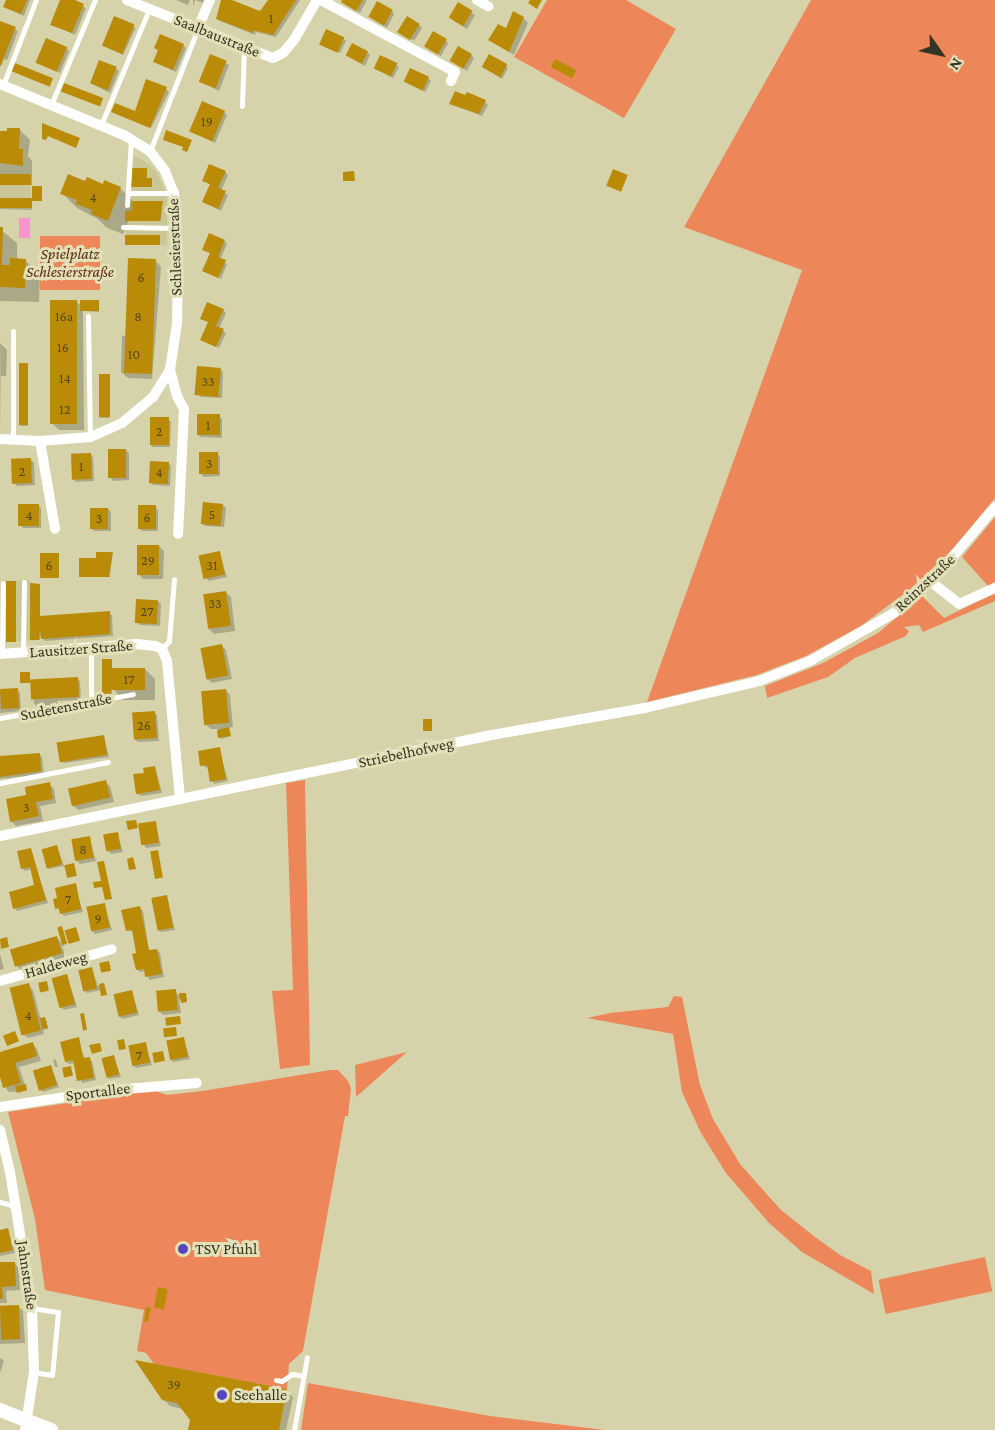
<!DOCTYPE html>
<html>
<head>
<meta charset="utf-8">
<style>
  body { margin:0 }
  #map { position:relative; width:995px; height:1430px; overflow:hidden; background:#d6d3ab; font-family:"Crimson Pro",serif }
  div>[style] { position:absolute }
  .built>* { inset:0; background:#cac697; transform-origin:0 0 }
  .green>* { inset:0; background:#ed875a; transform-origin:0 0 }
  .water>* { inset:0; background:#f695cf; transform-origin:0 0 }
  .shadow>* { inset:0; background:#0003; transform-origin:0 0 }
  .building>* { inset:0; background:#ba8b06; transform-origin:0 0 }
  .service>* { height:5px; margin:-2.5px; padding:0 2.5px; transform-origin:2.5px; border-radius:2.5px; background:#fff }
  .minor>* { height:10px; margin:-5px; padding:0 5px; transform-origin:5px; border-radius:5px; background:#fff }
  .tertiary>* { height:14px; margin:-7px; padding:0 7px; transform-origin:7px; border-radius:7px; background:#fff }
  .dots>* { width:16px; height:16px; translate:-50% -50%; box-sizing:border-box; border:3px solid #e3e0b8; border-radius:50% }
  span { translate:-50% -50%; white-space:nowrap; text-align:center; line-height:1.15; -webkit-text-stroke:6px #e3e0b8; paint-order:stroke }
  .number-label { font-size:14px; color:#564a1c }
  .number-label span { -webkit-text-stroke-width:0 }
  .street-label { font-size:16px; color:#353424 }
  .park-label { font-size:16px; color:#5d2c16; font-style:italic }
  .poi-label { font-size:16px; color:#353424 }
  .left { translate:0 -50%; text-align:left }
  .north { position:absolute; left:911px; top:24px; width:60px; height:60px; -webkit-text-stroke:4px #e3e0b8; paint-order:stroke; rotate:124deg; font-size:16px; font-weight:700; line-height:24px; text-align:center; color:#353424 }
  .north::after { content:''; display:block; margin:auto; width:21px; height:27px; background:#353424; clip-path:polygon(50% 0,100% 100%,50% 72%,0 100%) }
</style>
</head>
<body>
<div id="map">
  <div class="built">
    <i style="clip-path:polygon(128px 154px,142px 159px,155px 170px,167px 193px,167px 245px,125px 245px)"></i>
    <i style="left:0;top:174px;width:31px;height:34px"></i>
    <i style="clip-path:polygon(30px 580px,31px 583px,40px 584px,39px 640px,6px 642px,6px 581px)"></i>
  </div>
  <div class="green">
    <i style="clip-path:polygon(547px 0,626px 0,676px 29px,624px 118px,514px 57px)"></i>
    <i style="clip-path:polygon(811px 0,995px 0,995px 498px,952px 550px,909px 590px,861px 626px,806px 656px,757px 675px,647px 702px,802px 270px,684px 227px)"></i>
    <i style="left:40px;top:236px;width:60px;height:54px"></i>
    <i style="clip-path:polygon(995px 517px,995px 582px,988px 586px,962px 557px)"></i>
    <i style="clip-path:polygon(995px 593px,995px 601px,923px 632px,919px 625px,904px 627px,909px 631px,906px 636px,855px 658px,828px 677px,767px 698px,765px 686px,823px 663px,878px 633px,922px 596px,944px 618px)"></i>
    <i style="clip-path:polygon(305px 780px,310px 1065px,280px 1069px,272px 991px,293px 990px,286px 783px)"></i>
    <i style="clip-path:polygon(674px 996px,682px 997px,700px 1085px,713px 1119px,740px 1164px,781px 1210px,815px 1237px,840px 1255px,871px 1271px,874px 1294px,802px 1252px,769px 1223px,726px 1173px,701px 1133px,682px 1092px,673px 1034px,587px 1018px,610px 1013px,668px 1007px)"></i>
    <i style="clip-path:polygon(407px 1052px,356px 1097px,355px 1065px)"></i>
    <i style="clip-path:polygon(330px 1070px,338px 1070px,348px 1081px,351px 1089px,348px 1116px,345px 1116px,303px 1351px,289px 1364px,287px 1389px,154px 1364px,146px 1353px,137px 1351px,144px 1310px,45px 1290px,35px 1219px,8px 1112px,153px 1090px,167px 1095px,202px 1091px)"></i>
    <i style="left:985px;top:1257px;width:35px;height:109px;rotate:78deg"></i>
    <i style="clip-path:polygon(308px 1383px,490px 1416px,605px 1430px,301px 1430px)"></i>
  </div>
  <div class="water">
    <i style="left:19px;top:218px;width:11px;height:20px"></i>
  </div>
  <div class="shadow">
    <i style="clip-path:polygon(8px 0,30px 0,24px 16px,8px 9px,5px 6px)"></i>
    <i style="clip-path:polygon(62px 0,71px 0,86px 8px,75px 35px,52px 24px)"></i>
    <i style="clip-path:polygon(176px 0,190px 0,188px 5px)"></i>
    <i style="clip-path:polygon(193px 0,204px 0,203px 3px,195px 0,193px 7px)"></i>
    <i style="clip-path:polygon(223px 0,261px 13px,269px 0,300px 0,276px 37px,256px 32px,255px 35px,220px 21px,217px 18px)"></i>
    <i style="clip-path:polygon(344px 0,367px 0,360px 13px,346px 5px)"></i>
    <i style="clip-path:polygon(459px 4px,475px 15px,467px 29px,454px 21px)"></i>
    <i style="clip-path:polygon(392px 11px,394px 14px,387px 28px,372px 19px)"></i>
    <i style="left:115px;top:18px;width:23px;height:30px;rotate:25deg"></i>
    <i style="clip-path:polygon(523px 18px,528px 23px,514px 55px,490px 40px)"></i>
    <i style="clip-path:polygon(0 22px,18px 31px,7px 60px,4px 59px,1px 67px)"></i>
    <i style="clip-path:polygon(419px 25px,422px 28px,414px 41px,402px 34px)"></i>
    <i style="clip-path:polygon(343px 38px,346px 41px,340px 53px,321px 43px)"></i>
    <i style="clip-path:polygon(446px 40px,448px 43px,441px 56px,429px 50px)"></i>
    <i style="clip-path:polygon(183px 45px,186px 48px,176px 72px,155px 62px,159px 51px,156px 48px)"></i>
    <i style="clip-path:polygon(66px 48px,69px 51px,60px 73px,37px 63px)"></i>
    <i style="clip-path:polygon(367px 52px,370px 55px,365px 66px,348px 56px)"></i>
    <i style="clip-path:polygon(471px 55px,474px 58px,467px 71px,451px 61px)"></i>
    <i style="clip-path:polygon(211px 56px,229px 65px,219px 91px,200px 81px)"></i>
    <i style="clip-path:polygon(396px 64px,399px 67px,393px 78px,375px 68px)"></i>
    <i style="clip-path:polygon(506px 66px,508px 68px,502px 79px,483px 67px)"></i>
    <i style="clip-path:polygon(116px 68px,119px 71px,110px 93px,90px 83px)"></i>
    <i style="clip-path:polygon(428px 78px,431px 81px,425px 92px,405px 82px)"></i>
    <i style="clip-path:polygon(166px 89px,169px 92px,151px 128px,114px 113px,141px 115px)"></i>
    <i style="clip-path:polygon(485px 102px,488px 105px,482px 116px,451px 104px)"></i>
    <i style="clip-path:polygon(224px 112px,227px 115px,215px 143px,191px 131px)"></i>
    <i style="clip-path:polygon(20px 130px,30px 140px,28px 156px,32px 161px,32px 185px,0 185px,0 131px)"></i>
    <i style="clip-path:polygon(225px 172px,228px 175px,221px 191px,228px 195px,221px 211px,204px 201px,211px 185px,204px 181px)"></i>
    <i style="clip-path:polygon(86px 183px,120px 188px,134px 202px,162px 203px,161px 221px,128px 221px,123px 234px,107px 228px,98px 219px,77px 208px,62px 193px)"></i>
    <i style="left:0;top:199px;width:32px;height:10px;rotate:2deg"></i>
    <i style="clip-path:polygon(0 229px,17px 243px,17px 260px,25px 260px,40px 275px,39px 302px,0 301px)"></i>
    <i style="clip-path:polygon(224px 241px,227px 244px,220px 260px,227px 264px,221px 279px,204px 270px,211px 254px,203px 249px)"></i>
    <i style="clip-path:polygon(155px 260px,161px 267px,152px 379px,128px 378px,121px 372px,122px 336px,125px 336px)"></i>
    <i style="clip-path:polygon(77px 302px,81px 306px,99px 303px,99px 312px,83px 311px,84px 430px,59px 430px,52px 423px)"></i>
    <i style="clip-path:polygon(223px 310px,226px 313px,219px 329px,226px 333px,219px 348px,205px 342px,209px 323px,202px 318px)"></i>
    <i style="clip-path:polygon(0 343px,7px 350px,6px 376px,1px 376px,1px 433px)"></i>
    <i style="clip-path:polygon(28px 364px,28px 426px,21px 426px,20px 424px)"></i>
    <i style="clip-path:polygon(220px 369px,223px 372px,222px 398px,201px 397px,198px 394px)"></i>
    <i style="clip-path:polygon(109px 376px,109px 418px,100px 418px,99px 417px)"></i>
    <i style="clip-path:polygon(219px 416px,222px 419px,222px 438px,201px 437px,198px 435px)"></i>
    <i style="clip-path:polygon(168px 419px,171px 422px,170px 447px,153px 447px,150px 444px)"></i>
    <i style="clip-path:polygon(126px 450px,129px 453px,129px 480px,113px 481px,111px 478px)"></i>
    <i style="clip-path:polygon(90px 454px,93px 457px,94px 481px,76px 482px,73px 479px)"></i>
    <i style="clip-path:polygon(217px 454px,220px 456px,220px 476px,204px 477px,201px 474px)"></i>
    <i style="clip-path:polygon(31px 460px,34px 463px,35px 485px,17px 486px,14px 483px)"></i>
    <i style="clip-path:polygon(168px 463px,171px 466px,170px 486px,153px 485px,150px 482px)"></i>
    <i style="clip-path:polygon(38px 505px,41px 508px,41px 528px,23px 528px,20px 525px)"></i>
    <i style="clip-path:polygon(223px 505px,226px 508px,224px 527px,205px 526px,202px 523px)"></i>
    <i style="clip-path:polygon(155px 507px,158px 510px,158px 531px,142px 531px,139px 528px)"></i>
    <i style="clip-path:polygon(108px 509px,111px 512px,111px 531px,94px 531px,91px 528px)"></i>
    <i style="clip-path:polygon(159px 546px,164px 551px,163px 579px,143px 579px,138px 574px)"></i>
    <i style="clip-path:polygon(219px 553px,227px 577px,209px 581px,206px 578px)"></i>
    <i style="clip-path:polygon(112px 554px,110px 577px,82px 577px,97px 559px)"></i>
    <i style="clip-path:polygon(16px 582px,16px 642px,8px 642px,7px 641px)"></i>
    <i style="clip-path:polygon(39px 585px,40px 618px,109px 613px,112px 615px,113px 636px,45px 641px,40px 636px,40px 640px,33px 640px)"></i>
    <i style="clip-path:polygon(226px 592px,231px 597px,235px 631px,214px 634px,209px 629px)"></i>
    <i style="clip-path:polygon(158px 601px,161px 604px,160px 626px,140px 625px,137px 623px)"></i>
    <i style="clip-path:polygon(222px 646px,226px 650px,232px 679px,212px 683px,207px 678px)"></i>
    <i style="clip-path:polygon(111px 660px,112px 669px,145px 669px,155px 679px,155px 700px,123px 700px,112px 688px,112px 694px,104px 694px)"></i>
    <i style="clip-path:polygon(78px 679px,80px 682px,81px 700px,57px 701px,57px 705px,36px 706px,34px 703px,33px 685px)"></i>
    <i style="clip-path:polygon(17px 690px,20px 693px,21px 711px,0 713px,0 691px)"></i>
    <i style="clip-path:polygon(226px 690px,230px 695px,233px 727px,228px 728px,231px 736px,221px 739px,218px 729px,211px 729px,206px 725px)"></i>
    <i style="clip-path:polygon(154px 712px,157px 715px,159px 741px,138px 742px,135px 739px)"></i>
    <i style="clip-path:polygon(104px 737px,109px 757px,64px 763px,61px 761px)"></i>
    <i style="clip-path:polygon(219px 748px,228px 781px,214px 784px,209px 768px,202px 766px)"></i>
    <i style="clip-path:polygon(39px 755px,42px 757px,44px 774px,0 779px,0 758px)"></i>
    <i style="clip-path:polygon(155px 767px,162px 793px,141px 796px,138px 794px,146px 774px)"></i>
    <i style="clip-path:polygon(105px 782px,110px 786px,114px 802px,78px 810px,73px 805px)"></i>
    <i style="clip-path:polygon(49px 784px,54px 789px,56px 803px,40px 806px,43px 821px,16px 826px,11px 821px,28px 796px)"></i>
    <i style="clip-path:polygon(155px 823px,161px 846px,146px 848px,144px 845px)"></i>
    <i style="clip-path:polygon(117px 834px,123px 852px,111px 854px,108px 851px)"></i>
    <i style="clip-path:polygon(89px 838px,96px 861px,80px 864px,77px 861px)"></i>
    <i style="clip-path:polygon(57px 846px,64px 866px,49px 869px,47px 866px)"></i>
    <i style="clip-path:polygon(30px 850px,48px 903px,17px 911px,15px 908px,36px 886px,32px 869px,25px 871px,22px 868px)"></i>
    <i style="clip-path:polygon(75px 885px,83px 912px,64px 916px,57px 908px)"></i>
    <i style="clip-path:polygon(167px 897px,175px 930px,161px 932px,158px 930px)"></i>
    <i style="clip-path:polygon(104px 904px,112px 930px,95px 934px,92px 931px)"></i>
    <i style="clip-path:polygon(140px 908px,143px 911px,149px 952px,157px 950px,160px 953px,164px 977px,149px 980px,146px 971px,140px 972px,137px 969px,138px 954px,134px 932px,127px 930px)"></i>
    <i style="clip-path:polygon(62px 928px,67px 944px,62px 946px,66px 958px,21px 970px,16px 965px,57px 938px,63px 944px)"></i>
    <i style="clip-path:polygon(0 954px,4px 969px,0 970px)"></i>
    <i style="clip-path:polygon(92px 969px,98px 986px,104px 985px,107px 995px,103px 995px,102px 990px,87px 993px,84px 990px)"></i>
    <i style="clip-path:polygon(67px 975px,77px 1007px,64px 1010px,61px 1007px)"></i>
    <i style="clip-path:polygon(28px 985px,33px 990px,41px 1020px,46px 1020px,48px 1029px,43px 1030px,44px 1034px,28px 1038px,23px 1034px)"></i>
    <i style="clip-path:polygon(132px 991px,139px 1015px,122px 1019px,119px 1016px)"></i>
    <i style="clip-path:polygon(175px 991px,178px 995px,185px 994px,187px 1001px,179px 999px,181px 1013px,163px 1015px,160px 1012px)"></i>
    <i style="clip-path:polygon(78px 1039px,85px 1059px,92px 1061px,96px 1080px,82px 1083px,75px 1063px,69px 1064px,66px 1062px)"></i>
    <i style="clip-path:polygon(184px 1039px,190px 1059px,173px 1062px,170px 1059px)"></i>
    <i style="clip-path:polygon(145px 1043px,152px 1065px,136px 1068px,134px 1066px)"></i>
    <i style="clip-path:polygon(33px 1044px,37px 1049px,41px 1061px,19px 1067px,27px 1091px,9px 1092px,5px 1087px,0 1072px,0 1054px)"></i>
    <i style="clip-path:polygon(114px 1057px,121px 1077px,109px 1079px,107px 1076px)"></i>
    <i style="clip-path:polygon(53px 1059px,56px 1060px,58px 1067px,55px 1067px)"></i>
    <i style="clip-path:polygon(51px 1067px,59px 1087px,43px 1092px,40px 1089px)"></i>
    <i style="clip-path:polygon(8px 1230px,15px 1253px,0 1256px,0 1232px)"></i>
    <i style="clip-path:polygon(14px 1263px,19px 1268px,20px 1290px,6px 1291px,7px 1303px,0 1303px,0 1264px)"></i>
    <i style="clip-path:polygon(19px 1307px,23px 1311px,25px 1343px,0 1344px,0 1308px)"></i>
    <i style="clip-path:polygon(0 1358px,4px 1361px,0 1373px)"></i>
    <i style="clip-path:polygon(286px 1391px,293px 1397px,286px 1430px,188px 1430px,191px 1419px,183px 1409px,170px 1406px,163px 1399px)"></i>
  </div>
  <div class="building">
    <i style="clip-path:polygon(6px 0,27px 0,21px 14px,3px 7px)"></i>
    <i style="clip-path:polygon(60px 0,75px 0,84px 4px,72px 33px,50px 25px)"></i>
    <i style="clip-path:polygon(221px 0,232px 0,260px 11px,268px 0,296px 0,273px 35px,253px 30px,253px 33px,216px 19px)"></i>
    <i style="clip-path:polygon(342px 0,363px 0,356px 11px,341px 2px)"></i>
    <i style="clip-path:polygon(530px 0,542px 0,537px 9px,528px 3px)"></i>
    <i style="left:377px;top:1px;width:18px;height:18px;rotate:29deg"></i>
    <i style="left:458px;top:2px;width:17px;height:18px;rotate:31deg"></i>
    <i style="clip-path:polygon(513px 11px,524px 17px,509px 52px,488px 40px,498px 24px,506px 28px)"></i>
    <i style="left:114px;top:16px;width:22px;height:32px;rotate:22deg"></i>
    <i style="left:407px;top:16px;width:15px;height:19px;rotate:32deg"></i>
    <i style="clip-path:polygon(0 21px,16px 27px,0 67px)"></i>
    <i style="left:326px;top:29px;width:20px;height:17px;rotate:24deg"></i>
    <i style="left:433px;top:31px;width:16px;height:18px;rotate:30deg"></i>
    <i style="clip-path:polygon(160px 34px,184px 44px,173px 70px,153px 62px,158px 50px,154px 48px)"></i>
    <i style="left:46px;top:38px;width:23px;height:27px;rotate:23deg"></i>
    <i style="left:352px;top:43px;width:18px;height:14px;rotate:27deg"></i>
    <i style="left:458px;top:46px;width:16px;height:17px;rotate:30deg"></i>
    <i style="left:210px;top:54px;width:18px;height:30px;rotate:22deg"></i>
    <i style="left:489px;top:54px;width:21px;height:15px;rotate:29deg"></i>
    <i style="left:380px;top:55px;width:19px;height:15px;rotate:25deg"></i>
    <i style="left:555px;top:59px;width:24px;height:9px;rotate:28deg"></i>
    <i style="left:99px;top:60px;width:19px;height:25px;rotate:21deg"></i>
    <i style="left:15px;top:63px;width:41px;height:9px;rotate:22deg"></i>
    <i style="left:410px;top:68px;width:21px;height:15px;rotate:25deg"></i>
    <i style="clip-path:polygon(146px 79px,167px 87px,150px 128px,111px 112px,115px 103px,135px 111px)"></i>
    <i style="left:64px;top:83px;width:42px;height:9px;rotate:21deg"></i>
    <i style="clip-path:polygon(455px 91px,465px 95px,467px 92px,486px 100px,479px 114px,449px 104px)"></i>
    <i style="left:202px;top:101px;width:25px;height:33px;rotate:23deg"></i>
    <i style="clip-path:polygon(42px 123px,80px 138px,76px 148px,48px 136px,46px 140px,42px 139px)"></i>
    <i style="clip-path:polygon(7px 128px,20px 128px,19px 149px,23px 149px,23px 166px,0 163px,0 131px,7px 131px)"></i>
    <i style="clip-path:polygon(166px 130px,192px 140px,187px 152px,182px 150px,183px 147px,163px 140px)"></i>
    <i style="clip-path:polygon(209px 164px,226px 171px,218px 188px,226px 191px,218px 209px,202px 202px,210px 184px,202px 181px)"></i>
    <i style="clip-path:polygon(132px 168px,147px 168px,147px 178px,152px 178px,152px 187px,131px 187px)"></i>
    <i style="left:613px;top:169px;width:16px;height:18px;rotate:22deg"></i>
    <i style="clip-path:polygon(354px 171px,355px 181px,343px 181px,343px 172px)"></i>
    <i style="left:0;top:174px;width:31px;height:11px"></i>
    <i style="clip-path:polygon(68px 174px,85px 181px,87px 177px,103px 184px,104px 180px,121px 187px,108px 221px,91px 214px,92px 210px,76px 204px,77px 200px,60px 194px)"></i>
    <i style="clip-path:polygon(32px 186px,42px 186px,42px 201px,32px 201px,32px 208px,0 208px,0 198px,32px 198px)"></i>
    <i style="clip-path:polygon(132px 201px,163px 201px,160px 221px,125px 221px,125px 211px,132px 211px)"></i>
    <i style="clip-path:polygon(0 227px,3px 227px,2px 265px,10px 265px,10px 258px,26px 259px,25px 288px,0 287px)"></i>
    <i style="clip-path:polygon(209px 233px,225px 240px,218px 257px,226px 260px,218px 278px,202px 271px,210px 253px,202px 250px)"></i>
    <i style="left:125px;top:235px;width:35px;height:10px"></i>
    <i style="left:128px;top:258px;width:28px;height:115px;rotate:2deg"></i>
    <i style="left:50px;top:300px;width:27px;height:124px"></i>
    <i style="left:80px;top:300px;width:19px;height:11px"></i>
    <i style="clip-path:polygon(207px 302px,224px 309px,216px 326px,224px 329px,216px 347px,200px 340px,208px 322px,200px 319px)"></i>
    <i style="left:19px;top:363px;width:9px;height:62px"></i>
    <i style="left:197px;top:366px;width:24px;height:29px;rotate:5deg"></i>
    <i style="left:99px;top:374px;width:11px;height:43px"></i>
    <i style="left:197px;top:414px;width:23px;height:21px"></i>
    <i style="left:150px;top:417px;width:19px;height:28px"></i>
    <i style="left:108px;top:449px;width:18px;height:29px"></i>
    <i style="left:218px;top:452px;width:22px;height:19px;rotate:90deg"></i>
    <i style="left:91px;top:453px;width:26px;height:20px;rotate:88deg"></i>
    <i style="left:31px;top:458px;width:25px;height:20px;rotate:88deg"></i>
    <i style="left:150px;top:461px;width:19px;height:22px;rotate:3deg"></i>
    <i style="left:203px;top:502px;width:20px;height:22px;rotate:6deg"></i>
    <i style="left:18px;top:504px;width:21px;height:22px"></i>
    <i style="left:138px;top:505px;width:18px;height:24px"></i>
    <i style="left:90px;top:508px;width:18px;height:21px"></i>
    <i style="left:137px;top:545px;width:22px;height:30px"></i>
    <i style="left:220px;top:551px;width:24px;height:22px;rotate:78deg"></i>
    <i style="clip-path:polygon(96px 552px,113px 552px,109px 577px,79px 577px,79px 558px,96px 558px)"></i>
    <i style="left:40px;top:553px;width:19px;height:25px"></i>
    <i style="left:6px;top:581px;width:10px;height:61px"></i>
    <i style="clip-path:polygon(30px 583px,40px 584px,40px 616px,110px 611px,110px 634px,41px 639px,40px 628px,39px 640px,30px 640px)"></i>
    <i style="left:226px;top:591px;width:35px;height:23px;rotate:82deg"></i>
    <i style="left:136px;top:599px;width:22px;height:24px;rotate:3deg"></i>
    <i style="left:222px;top:644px;width:32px;height:22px;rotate:79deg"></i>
    <i style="clip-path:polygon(102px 659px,112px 659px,112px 668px,145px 668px,145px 690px,111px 690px,111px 694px,102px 694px)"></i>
    <i style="left:20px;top:672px;width:10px;height:11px"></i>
    <i style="left:78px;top:677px;width:20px;height:48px;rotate:87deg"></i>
    <i style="left:18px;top:688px;width:20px;height:18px;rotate:87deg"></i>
    <i style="left:226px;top:689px;width:34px;height:25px;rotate:85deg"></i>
    <i style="left:155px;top:711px;width:27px;height:23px;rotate:86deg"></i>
    <i style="left:423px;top:719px;width:9px;height:12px"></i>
    <i style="clip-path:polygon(229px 727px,231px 736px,218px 738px,217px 730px)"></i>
    <i style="left:104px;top:735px;width:20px;height:48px;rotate:81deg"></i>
    <i style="clip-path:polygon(220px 747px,226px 779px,210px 782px,207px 765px,200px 766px,198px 751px)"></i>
    <i style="clip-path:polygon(40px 753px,41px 771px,0 777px,0 756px)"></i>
    <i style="clip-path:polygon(155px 766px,160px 790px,136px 794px,133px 774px,144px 773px,143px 768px)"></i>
    <i style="left:106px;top:780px;width:18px;height:39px;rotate:77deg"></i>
    <i style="clip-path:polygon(50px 782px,53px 799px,36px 802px,39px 816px,10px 822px,6px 799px,26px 795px,25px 787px)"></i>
    <i style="clip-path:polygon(136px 820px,138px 828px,128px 830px,126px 821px)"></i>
    <i style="left:156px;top:821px;width:22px;height:18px;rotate:82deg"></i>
    <i style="left:118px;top:832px;width:17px;height:15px;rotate:80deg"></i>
    <i style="left:90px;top:836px;width:22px;height:19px;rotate:80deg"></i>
    <i style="left:57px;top:845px;width:20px;height:16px;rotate:75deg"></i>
    <i style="clip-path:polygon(31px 848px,46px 900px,13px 909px,9px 892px,34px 885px,30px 867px,21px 869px,17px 851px)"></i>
    <i style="left:158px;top:850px;width:28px;height:8px;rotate:80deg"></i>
    <i style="clip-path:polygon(133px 857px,136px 869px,129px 870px,127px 859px)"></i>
    <i style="clip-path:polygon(104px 861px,112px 899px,105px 900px,102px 887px,94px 888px,93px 882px,101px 881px,97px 862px)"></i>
    <i style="left:74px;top:863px;width:13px;height:10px;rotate:77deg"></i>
    <i style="clip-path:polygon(76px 883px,81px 909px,60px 914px,59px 908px,55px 909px,53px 899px,57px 898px,55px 888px)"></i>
    <i style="left:167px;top:895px;width:33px;height:16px;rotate:79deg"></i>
    <i style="left:105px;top:903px;width:25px;height:19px;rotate:79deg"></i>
    <i style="clip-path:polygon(140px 906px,149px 950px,157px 949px,162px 974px,145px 977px,144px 969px,136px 970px,132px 954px,136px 953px,132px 930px,126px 931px,121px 910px)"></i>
    <i style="left:62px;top:926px;width:18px;height:5px;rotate:74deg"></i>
    <i style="left:76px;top:927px;width:14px;height:12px;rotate:73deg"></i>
    <i style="left:57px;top:936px;width:18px;height:49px;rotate:74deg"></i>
    <i style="clip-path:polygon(7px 937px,9px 947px,1px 949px,0 939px)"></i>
    <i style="left:109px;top:961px;width:10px;height:10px;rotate:79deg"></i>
    <i style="left:92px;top:967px;width:22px;height:14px;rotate:77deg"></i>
    <i style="left:67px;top:974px;width:31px;height:16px;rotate:75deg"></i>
    <i style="left:47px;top:981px;width:10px;height:9px;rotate:79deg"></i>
    <i style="left:29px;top:983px;width:49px;height:20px;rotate:76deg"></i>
    <i style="clip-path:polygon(104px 983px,107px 995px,101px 996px,99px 984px)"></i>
    <i style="left:176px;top:989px;width:21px;height:20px;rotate:85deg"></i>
    <i style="left:132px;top:990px;width:23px;height:19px;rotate:77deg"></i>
    <i style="clip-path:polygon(179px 993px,186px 993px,187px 1002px,181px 1003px)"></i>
    <i style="left:84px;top:1013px;width:17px;height:4px;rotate:80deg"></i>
    <i style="left:180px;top:1016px;width:8px;height:15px;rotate:83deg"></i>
    <i style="clip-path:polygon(45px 1017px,48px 1028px,42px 1029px,40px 1018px)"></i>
    <i style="left:176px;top:1027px;width:9px;height:13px;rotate:84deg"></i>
    <i style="left:15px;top:1031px;width:11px;height:13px;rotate:68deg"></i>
    <i style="clip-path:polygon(79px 1037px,83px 1058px,90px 1057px,94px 1078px,77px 1081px,73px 1060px,65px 1062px,60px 1042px)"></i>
    <i style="left:184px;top:1037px;width:20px;height:18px;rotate:79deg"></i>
    <i style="left:124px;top:1039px;width:10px;height:7px;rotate:79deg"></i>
    <i style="clip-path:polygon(33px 1042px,37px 1056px,15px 1063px,21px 1083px,3px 1088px,0 1077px,0 1052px)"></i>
    <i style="left:146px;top:1042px;width:21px;height:18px;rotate:79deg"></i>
    <i style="clip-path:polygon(100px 1043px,102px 1051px,92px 1054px,89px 1045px)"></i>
    <i style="left:163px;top:1051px;width:10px;height:11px;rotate:79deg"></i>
    <i style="left:114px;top:1055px;width:20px;height:13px;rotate:75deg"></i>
    <i style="left:51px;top:1065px;width:21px;height:19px;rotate:73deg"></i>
    <i style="left:71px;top:1066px;width:10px;height:9px;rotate:79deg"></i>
    <i style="clip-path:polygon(26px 1084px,27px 1090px,17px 1093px,15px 1086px)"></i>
    <i style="clip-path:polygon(8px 1228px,13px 1250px,0 1253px,0 1230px)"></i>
    <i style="clip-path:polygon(0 1262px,15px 1262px,16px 1286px,2px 1287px,3px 1298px,0 1299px)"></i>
    <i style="left:158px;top:1287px;width:10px;height:21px;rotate:11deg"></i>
    <i style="left:19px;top:1305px;width:34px;height:19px;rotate:88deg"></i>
    <i style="clip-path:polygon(146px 1307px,151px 1308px,148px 1322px,144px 1321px)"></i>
    <i style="clip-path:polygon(135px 1360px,287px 1389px,279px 1430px,188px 1430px,190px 1420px,177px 1403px,162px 1400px)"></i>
  </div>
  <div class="service">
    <i style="left:3px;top:85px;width:91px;rotate:-68.8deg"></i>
    <i style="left:51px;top:105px;width:114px;rotate:-67.3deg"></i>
    <i style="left:242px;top:106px;width:59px;rotate:-88.1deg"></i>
    <i style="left:101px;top:125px;width:126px;rotate:-67.5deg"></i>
    <i style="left:150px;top:151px;width:132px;rotate:-68.7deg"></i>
    <i style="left:128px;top:193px;width:46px"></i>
    <i style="left:127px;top:205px;width:65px;rotate:-86.5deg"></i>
    <i style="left:123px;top:227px;width:53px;rotate:1.1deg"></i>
    <i style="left:88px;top:316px;width:121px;rotate:89.1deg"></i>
    <i style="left:13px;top:440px;width:109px;rotate:-90deg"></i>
    <i style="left:162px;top:649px;width:11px;rotate:-49deg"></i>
    <i style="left:169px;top:641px;width:62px;rotate:-85.4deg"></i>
    <i style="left:23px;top:652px;width:70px;rotate:-89.2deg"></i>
    <i style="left:2px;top:653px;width:70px;rotate:-89.2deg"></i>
    <i style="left:91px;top:702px;width:54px;rotate:-90deg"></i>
    <i style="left:0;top:718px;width:135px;rotate:-10.2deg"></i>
    <i style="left:0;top:783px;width:110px;rotate:-11deg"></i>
    <i style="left:0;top:1202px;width:16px;rotate:15deg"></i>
    <i style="left:32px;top:1308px;width:26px;rotate:9deg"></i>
    <i style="left:58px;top:1312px;width:63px;rotate:95.4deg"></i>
    <i style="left:52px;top:1375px;width:18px;rotate:-171deg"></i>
    <i style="left:276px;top:1380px;width:6px;rotate:9deg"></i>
    <i style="left:282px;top:1381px;width:12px;rotate:-35deg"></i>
    <i style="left:292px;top:1374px;width:11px;rotate:10deg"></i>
    <i style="left:294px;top:1430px;width:74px;rotate:-79.9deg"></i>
  </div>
  <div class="minor">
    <i style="left:127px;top:0;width:157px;rotate:21.7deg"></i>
    <i style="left:273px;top:58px;width:11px;rotate:-27deg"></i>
    <i style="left:283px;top:53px;width:17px;rotate:-50deg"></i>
    <i style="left:294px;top:40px;width:46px;rotate:-60.1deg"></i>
    <i style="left:321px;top:0;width:152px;rotate:28.2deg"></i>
    <i style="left:455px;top:72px;width:10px;rotate:114deg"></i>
    <i style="left:477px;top:0;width:13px;rotate:29deg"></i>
    <i style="left:198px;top:28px;width:30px;rotate:-67deg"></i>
    <i style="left:0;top:84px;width:134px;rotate:22.4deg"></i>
    <i style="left:124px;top:135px;width:31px;rotate:32deg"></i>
    <i style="left:150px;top:151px;width:25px;rotate:53deg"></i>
    <i style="left:165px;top:171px;width:24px;rotate:68deg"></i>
    <i style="left:174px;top:193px;width:74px;rotate:86.9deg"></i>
    <i style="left:178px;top:267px;width:56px;rotate:91deg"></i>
    <i style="left:177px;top:323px;width:48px;rotate:98.5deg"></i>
    <i style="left:170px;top:370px;width:32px;rotate:122deg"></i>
    <i style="left:153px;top:397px;width:40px;rotate:140deg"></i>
    <i style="left:122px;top:423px;width:35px;rotate:156deg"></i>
    <i style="left:90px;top:437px;width:50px;rotate:175.4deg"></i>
    <i style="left:40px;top:441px;width:40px;rotate:-177.1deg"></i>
    <i style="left:170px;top:370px;width:27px;rotate:75deg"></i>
    <i style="left:177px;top:396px;width:15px;rotate:62deg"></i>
    <i style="left:184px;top:409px;width:125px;rotate:92.7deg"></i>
    <i style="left:40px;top:441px;width:89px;rotate:80.3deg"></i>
    <i style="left:930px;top:581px;width:37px;rotate:38deg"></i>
    <i style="left:959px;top:604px;width:39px;rotate:-24deg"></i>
    <i style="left:0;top:654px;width:136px;rotate:-4.2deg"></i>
    <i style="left:136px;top:644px;width:19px;rotate:6deg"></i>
    <i style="left:155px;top:646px;width:8px;rotate:23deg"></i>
    <i style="left:162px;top:649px;width:13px;rotate:67deg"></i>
    <i style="left:167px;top:661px;width:139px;rotate:84.6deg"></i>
    <i style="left:0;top:836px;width:496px;rotate:-11.6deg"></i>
    <i style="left:486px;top:736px;width:161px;rotate:-10deg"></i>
    <i style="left:645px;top:708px;width:117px;rotate:-13.3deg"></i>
    <i style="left:759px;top:681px;width:55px;rotate:-21.4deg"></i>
    <i style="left:810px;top:661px;width:97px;rotate:-29.7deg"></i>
    <i style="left:894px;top:613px;width:59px;rotate:-41.6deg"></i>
    <i style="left:938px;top:574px;width:88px;rotate:-49.6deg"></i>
    <i style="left:0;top:981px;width:116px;rotate:-15.9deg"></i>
    <i style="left:0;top:1107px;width:104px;rotate:-8.8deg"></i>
    <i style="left:103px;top:1091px;width:94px;rotate:-4.9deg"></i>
    <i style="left:0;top:1130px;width:43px;rotate:76.6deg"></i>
    <i style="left:10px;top:1172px;width:138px;rotate:80.8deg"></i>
    <i style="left:32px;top:1308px;width:64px;rotate:88.2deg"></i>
    <i style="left:34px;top:1372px;width:59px;rotate:98.8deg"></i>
  </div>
  <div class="tertiary">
    <i style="left:0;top:1410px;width:55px;rotate:21.4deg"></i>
  </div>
  <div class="dots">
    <i style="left:183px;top:1249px;background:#5745bd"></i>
    <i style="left:222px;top:1395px;background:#5745bd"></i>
  </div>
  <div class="number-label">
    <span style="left:271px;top:18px">1</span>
    <span style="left:207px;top:121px">19</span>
    <span style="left:93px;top:197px">4</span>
    <span style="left:141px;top:277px">6</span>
    <span style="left:64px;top:316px">16a</span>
    <span style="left:138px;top:316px">8</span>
    <span style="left:63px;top:347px">16</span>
    <span style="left:134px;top:354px">10</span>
    <span style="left:65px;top:378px">14</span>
    <span style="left:208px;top:381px">33</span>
    <span style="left:65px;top:409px">12</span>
    <span style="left:208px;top:425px">1</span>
    <span style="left:159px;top:431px">2</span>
    <span style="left:209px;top:463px">3</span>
    <span style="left:81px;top:466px">1</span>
    <span style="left:22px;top:471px">2</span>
    <span style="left:159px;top:472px">4</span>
    <span style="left:212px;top:514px">5</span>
    <span style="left:29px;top:515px">4</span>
    <span style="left:147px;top:517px">6</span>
    <span style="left:99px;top:518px">3</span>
    <span style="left:148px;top:560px">29</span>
    <span style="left:49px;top:565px">6</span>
    <span style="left:212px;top:565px">31</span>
    <span style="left:215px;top:603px">33</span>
    <span style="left:147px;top:611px">27</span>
    <span style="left:129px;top:679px">17</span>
    <span style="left:144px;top:725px">26</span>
    <span style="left:26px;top:807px">3</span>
    <span style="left:83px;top:849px">8</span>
    <span style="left:68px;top:899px">7</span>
    <span style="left:98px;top:918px">9</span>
    <span style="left:28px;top:1015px">4</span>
    <span style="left:139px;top:1055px">7</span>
    <span style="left:174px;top:1384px">39</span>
  </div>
  <div class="street-label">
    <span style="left:217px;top:36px;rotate:22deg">Saalbaustraße</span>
    <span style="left:175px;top:247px;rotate:-92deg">Schlesierstraße</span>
    <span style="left:925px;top:583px;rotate:-43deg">Reinzstraße</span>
    <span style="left:81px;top:649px;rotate:-4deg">Lausitzer Straße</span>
    <span style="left:66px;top:707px;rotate:-11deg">Sudetenstraße</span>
    <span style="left:406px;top:753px;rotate:-12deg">Striebelhofweg</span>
    <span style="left:56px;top:965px;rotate:-16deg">Haldeweg</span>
    <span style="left:98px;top:1092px;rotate:-7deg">Sportallee</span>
    <span style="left:27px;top:1275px;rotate:82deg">Jahnstraße</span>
  </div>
  <div class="park-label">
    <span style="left:70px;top:263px">Spielplatz<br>Schlesierstraße</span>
  </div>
  <div class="poi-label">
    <span class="left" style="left:195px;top:1249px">TSV Pfuhl</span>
    <span class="left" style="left:234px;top:1395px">Seehalle</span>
  </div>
  <div class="north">N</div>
</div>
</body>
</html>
